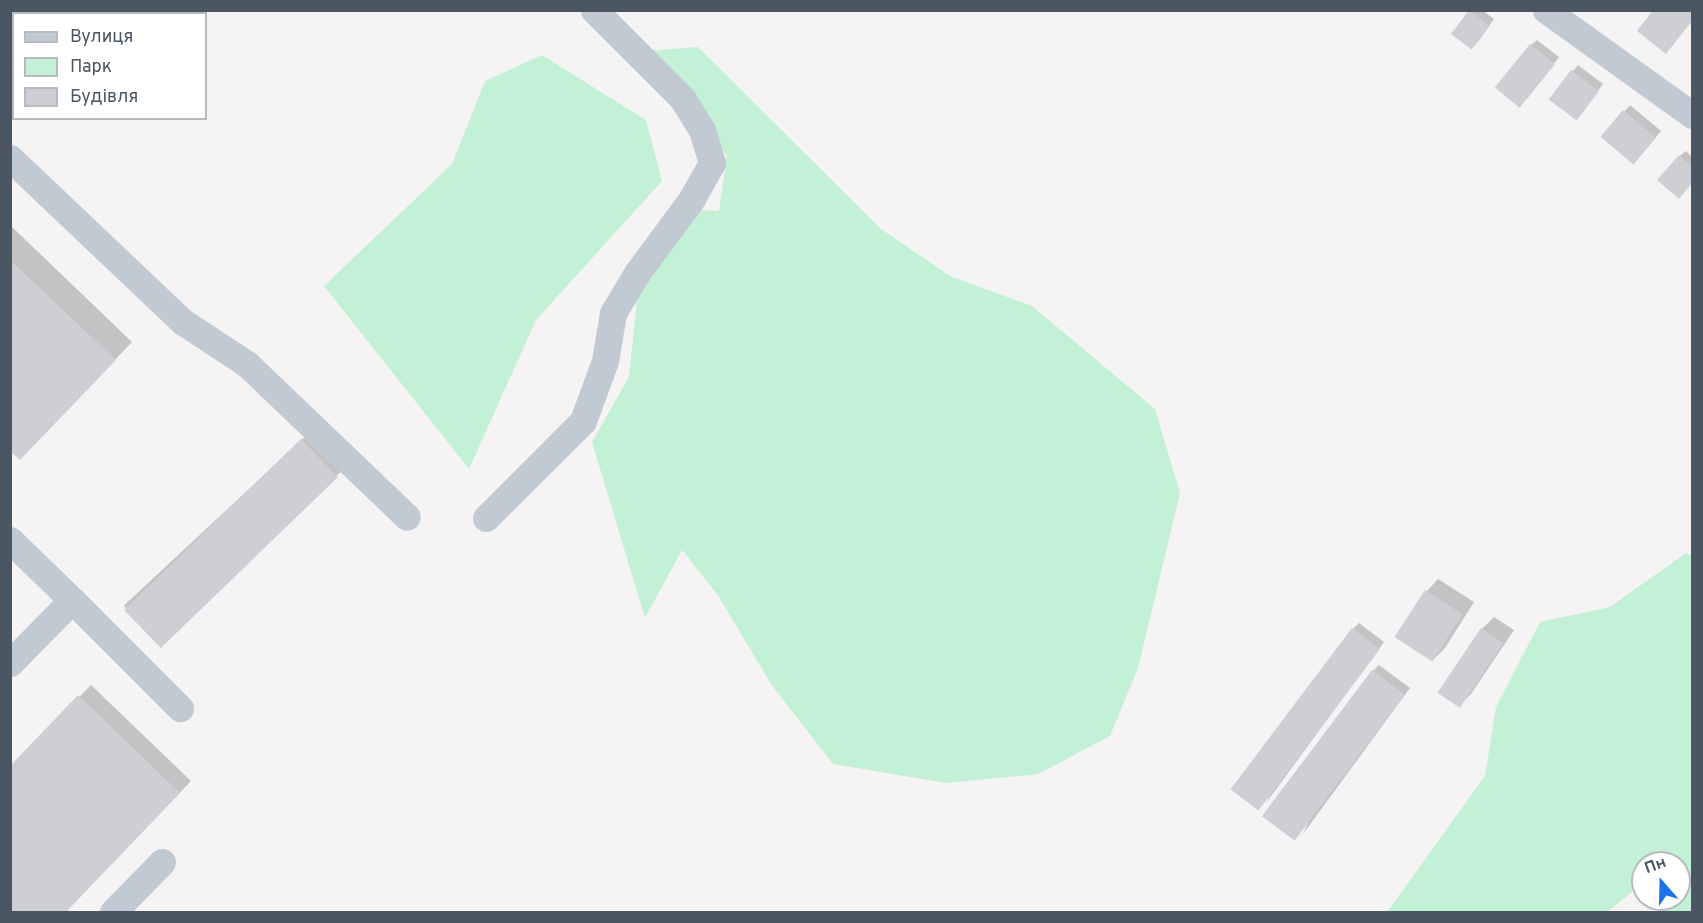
<!DOCTYPE html>
<html>
<head>
<meta charset="utf-8">
<style>
  body { margin:0 }
  #map { position:relative; width:1703px; height:923px; overflow:hidden; background:#f5f3f3; font-family:Overpass,sans-serif }
  div>[style] { position:absolute }
  .green>* { inset:0; background:#c3f1d5 }
  .shadow>* { inset:0; background:#0003; transform-origin:0 0 }
  .building>* { inset:0; background:#cdcfd5; transform-origin:0 0 }
  .minor>* { height:27px; margin:-13.5px; padding:0 13.5px; transform-origin:13.5px; border-radius:13.5px; background:#c1cad2 }
  span { translate:-50% -50%; white-space:nowrap; text-align:center; line-height:1.15; -webkit-text-stroke:4.5px #fff; paint-order:stroke }
  .frame { position:absolute; inset:0; border:12px solid #4a5661; pointer-events:none }
  .legend { position:absolute; left:12px; top:12px; width:195px; height:108px; box-sizing:border-box; background:#fff; border:2px solid #b7bbc0; margin:0; padding:8px 10px; list-style:none; font-size:18px; color:#4a5661 }
  .legend li { display:flex; align-items:center; gap:12px; height:30px }
  .legend b { width:30px; border:2px solid #b7bbc0 }
  .north { position:absolute; left:1631px; top:851px; width:60px; height:60px; box-sizing:border-box; background:#fff; border:2px solid #b7bbc0; border-radius:50%; rotate:340deg; font-size:16px; font-weight:700; line-height:24px; text-align:center; color:#4a5661 }
  .north::after { content:''; display:block; margin:auto; width:21px; height:27px; background:#1a73e8; clip-path:polygon(50% 0,100% 100%,50% 72%,0 100%) }
</style>
</head>
<body>
<div id="map">
  <div class="green">
    <i style="clip-path:polygon(698px 47px,881px 229px,950px 276px,1032px 306px,1155px 409px,1180px 493px,1138px 668px,1110px 736px,1038px 774px,946px 783px,833px 764px,771px 684px,717px 594px,682px 550px,645px 618px,592px 442px,629px 377px,638px 291px,697px 210px,719px 211px,727px 156px,646px 51px)"></i>
    <i style="clip-path:polygon(542px 55px,646px 120px,662px 181px,536px 320px,469px 469px,324px 286px,452px 164px,485px 81px)"></i>
    <i style="clip-path:polygon(1686px 553px,1692px 556px,1692px 912px,1669px 912px,1659px 899px,1679px 899px,1679px 863px,1643px 863px,1643px 883px,1607px 912px,1387px 912px,1485px 776px,1496px 707px,1540px 622px,1610px 607px)"></i>
  </div>
  <div class="shadow">
    <i style="clip-path:polygon(1471px 10px,1482px 10px,1494px 19px,1478px 42px,1453px 34px)"></i>
    <i style="clip-path:polygon(1537px 40px,1559px 57px,1527px 99px,1531px 45px)"></i>
    <i style="clip-path:polygon(1578px 65px,1603px 84px,1581px 113px,1550px 99px)"></i>
    <i style="clip-path:polygon(1630px 105px,1661px 131px,1639px 157px,1603px 137px)"></i>
    <i style="clip-path:polygon(1686px 151px,1692px 157px,1692px 182px,1679px 197px,1680px 156px)"></i>
    <i style="clip-path:polygon(10px 225px,132px 342px,38px 440px,10px 449px)"></i>
    <i style="left:308px;top:434px;width:50px;height:252px;rotate:47deg"></i>
    <i style="clip-path:polygon(1438px 579px,1474px 602px,1445px 648px,1433px 660px,1427px 591px)"></i>
    <i style="clip-path:polygon(1494px 617px,1514px 630px,1471px 694px,1459px 706px,1482px 629px)"></i>
    <i style="clip-path:polygon(1359px 623px,1384px 642px,1266px 803px,1353px 629px)"></i>
    <i style="clip-path:polygon(1379px 665px,1410px 688px,1303px 834px,1373px 671px)"></i>
    <i style="clip-path:polygon(91px 685px,191px 781px,64px 912px,10px 912px,10px 768px)"></i>
  </div>
  <div class="building">
    <i style="left:1469px;top:10px;width:26px;height:30px;rotate:37deg"></i>
    <i style="clip-path:polygon(1653px 10px,1692px 10px,1692px 21px,1666px 54px,1637px 31px)"></i>
    <i style="left:1530px;top:44px;width:32px;height:56px;rotate:39deg"></i>
    <i style="left:1571px;top:70px;width:35px;height:37px;rotate:37deg"></i>
    <i style="left:1623px;top:110px;width:43px;height:35px;rotate:40deg"></i>
    <i style="clip-path:polygon(1679px 155px,1692px 167px,1692px 183px,1679px 199px,1657px 180px)"></i>
    <i style="clip-path:polygon(10px 260px,116px 360px,20px 460px,10px 451px)"></i>
    <i style="left:301px;top:439px;width:53px;height:246px;rotate:46deg"></i>
    <i style="left:1425px;top:590px;width:45px;height:56px;rotate:33deg"></i>
    <i style="left:1352px;top:628px;width:35px;height:202px;rotate:37deg"></i>
    <i style="left:1481px;top:628px;width:27px;height:78px;rotate:34deg"></i>
    <i style="left:1372px;top:670px;width:41px;height:183px;rotate:37deg"></i>
    <i style="clip-path:polygon(78px 695px,180px 793px,66px 912px,10px 912px,10px 766px)"></i>
  </div>
  <div class="minor">
    <i style="left:1546px;top:10px;width:180px;rotate:35.7deg"></i>
    <i style="left:10px;top:158px;width:238px;rotate:43.5deg"></i>
    <i style="left:183px;top:322px;width:77px;rotate:33.3deg"></i>
    <i style="left:247px;top:364px;width:221px;rotate:43.7deg"></i>
    <i style="left:486px;top:518px;width:137px;rotate:-45deg"></i>
    <i style="left:583px;top:421px;width:64px;rotate:-69.9deg"></i>
    <i style="left:605px;top:361px;width:49px;rotate:-80.5deg"></i>
    <i style="left:613px;top:313px;width:47px;rotate:-59deg"></i>
    <i style="left:637px;top:273px;width:91px;rotate:-53.5deg"></i>
    <i style="left:691px;top:200px;width:43px;rotate:-60.4deg"></i>
    <i style="left:712px;top:163px;width:34px;rotate:-107deg"></i>
    <i style="left:702px;top:130px;width:36px;rotate:-122deg"></i>
    <i style="left:683px;top:99px;width:126px;rotate:-135deg"></i>
    <i style="left:10px;top:540px;width:86px;rotate:44.1deg"></i>
    <i style="left:10px;top:663px;width:88px;rotate:-45.5deg"></i>
    <i style="left:72px;top:600px;width:153px;rotate:45deg"></i>
    <i style="left:113px;top:912px;width:70px;rotate:-45.6deg"></i>
  </div>
  <div class="frame"></div>
  <ul class="legend">
  <li><b style="height:8px;background:#c1cad2"></b>Вулиця</li>
  <li><b style="height:16px;background:#c3f1d5"></b>Парк</li>
  <li><b style="height:16px;background:#cdcfd5"></b>Будівля</li>
  </ul>
  <div class="north">Пн</div>
</div>
</body>
</html>
